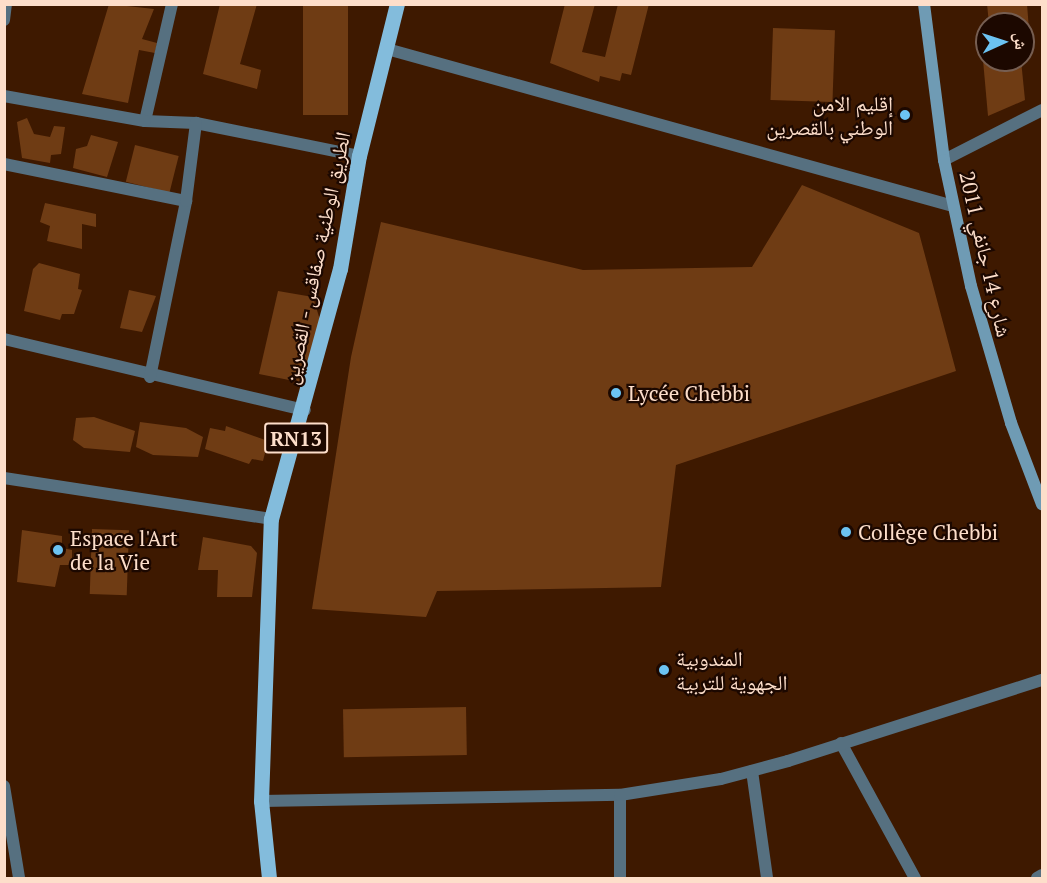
<!DOCTYPE html>
<html>
<head>
<meta charset="utf-8">
<style>
  body { margin:0 }
  #map { position:relative; width:1047px; height:883px; overflow:hidden; background:#3e1900; font-family:"PT Serif","Noto Naskh Arabic",serif }
  div>[style] { position:absolute }
  .building>* { inset:0; background:#6f3c14; transform-origin:0 0 }
  .minor>* { height:12px; margin:-6px; padding:0 6px; transform-origin:6px; border-radius:6px; background:#567080 }
  .secondary>* { height:12px; margin:-6px; padding:0 6px; transform-origin:6px; border-radius:6px; background:#6f9bb4 }
  .primary>* { height:15px; margin:-7.5px; padding:0 7.5px; transform-origin:7.5px; border-radius:7.5px; background:#83bcdc }
  .dots>* { width:16px; height:16px; translate:-50% -50%; box-sizing:border-box; border:3px solid #1c0800; border-radius:50% }
  span { translate:-50% -50%; white-space:nowrap; text-align:center; line-height:1.15; -webkit-text-stroke:4.5px #1c0800; paint-order:stroke }
  .shield-label span { padding:2px 4px; background:#1c0800; border:2px solid; border-radius:4px; -webkit-text-stroke-width:0 }
  .shield-label { font-size:20px; color:#fddeca; font-weight:700 }
  .poi-label { font-size:21px; color:#fddeca }
  .right { translate:-100% -50%; text-align:right }
  .left { translate:0 -50%; text-align:left }
  .street-label { font-size:21px; color:#fddeca }
  .frame { position:absolute; inset:0; border:6px solid #fddeca; pointer-events:none }
  .north { position:absolute; left:975px; top:12px; width:60px; height:60px; box-sizing:border-box; background:#1c0800; border:2px solid #765e51; border-radius:50%; rotate:87deg; font-size:16px; font-weight:700; line-height:24px; text-align:center; color:#fddeca }
  .north::after { content:''; display:block; margin:auto; width:21px; height:27px; background:#6cc3f2; clip-path:polygon(50% 0,100% 100%,50% 72%,0 100%) }
</style>
</head>
<body>
<div id="map">
  <div class="building">
    <i style="clip-path:polygon(109px 4px,154px 9px,142px 39px,157px 43px,155px 53px,139px 50px,128px 103px,82px 94px)"></i>
    <i style="clip-path:polygon(220px 4px,257px 4px,240px 64px,261px 70px,257px 89px,203px 74px)"></i>
    <i style="left:303px;top:4px;width:45px;height:111px"></i>
    <i style="clip-path:polygon(565px 4px,595px 4px,582px 52px,605px 57px,618px 4px,649px 4px,631px 75px,622px 73px,620px 81px,600px 76px,599px 82px,550px 63px)"></i>
    <i style="clip-path:polygon(987px 4px,1027px 4px,1031px 55px,1023px 55px,1023px 24px,989px 24px)"></i>
    <i style="left:773px;top:28px;width:62px;height:72px;rotate:2deg"></i>
    <i style="clip-path:polygon(983px 60px,1021px 60px,1025px 100px,988px 116px)"></i>
    <i style="clip-path:polygon(27px 118px,34px 134px,50px 137px,54px 126px,65px 127px,61px 154px,51px 155px,50px 163px,22px 158px,17px 122px)"></i>
    <i style="clip-path:polygon(91px 135px,118px 142px,107px 177px,73px 168px,76px 149px,87px 146px)"></i>
    <i style="left:135px;top:145px;width:45px;height:38px;rotate:14deg"></i>
    <i style="clip-path:polygon(802px 185px,919px 233px,956px 371px,676px 465px,661px 587px,437px 591px,426px 617px,312px 609px,351px 357px,381px 222px,583px 270px,752px 267px)"></i>
    <i style="clip-path:polygon(45px 203px,96px 214px,96px 227px,82px 224px,82px 249px,47px 241px,50px 226px,40px 222px)"></i>
    <i style="clip-path:polygon(39px 263px,80px 274px,78px 289px,82px 290px,74px 314px,62px 314px,60px 320px,24px 311px,33px 269px)"></i>
    <i style="clip-path:polygon(129px 290px,156px 296px,142px 332px,120px 328px)"></i>
    <i style="clip-path:polygon(278px 291px,313px 297px,320px 320px,304px 383px,259px 374px)"></i>
    <i style="clip-path:polygon(94px 417px,135px 431px,130px 452px,84px 448px,73px 440px,76px 418px)"></i>
    <i style="clip-path:polygon(140px 422px,186px 428px,203px 437px,198px 457px,153px 455px,136px 447px)"></i>
    <i style="clip-path:polygon(226px 426px,268px 441px,263px 461px,252px 459px,249px 464px,205px 449px,210px 428px,225px 431px)"></i>
    <i style="left:92px;top:529px;width:37px;height:65px;rotate:2deg"></i>
    <i style="clip-path:polygon(22px 530px,62px 536px,62px 548px,72px 550px,72px 565px,60px 565px,55px 587px,17px 582px)"></i>
    <i style="clip-path:polygon(203px 537px,251px 546px,257px 553px,252px 597px,217px 597px,218px 570px,198px 570px)"></i>
    <i style="left:466px;top:707px;width:48px;height:123px;rotate:89deg"></i>
  </div>
  <div class="minor">
    <i style="left:172px;top:4px;width:120px;rotate:103deg"></i>
    <i style="left:145px;top:121px;width:51px;rotate:2.2deg"></i>
    <i style="left:196px;top:123px;width:166px;rotate:11.4deg"></i>
    <i style="left:4px;top:20px;width:16px;rotate:-83deg"></i>
    <i style="left:387px;top:49px;width:587px;rotate:15.5deg"></i>
    <i style="left:4px;top:96px;width:143px;rotate:10.1deg"></i>
    <i style="left:944px;top:160px;width:110px;rotate:-27deg"></i>
    <i style="left:4px;top:164px;width:186px;rotate:11.5deg"></i>
    <i style="left:4px;top:339px;width:309px;rotate:13.3deg"></i>
    <i style="left:150px;top:377px;width:180px;rotate:-78.4deg"></i>
    <i style="left:186px;top:201px;width:79px;rotate:-82.7deg"></i>
    <i style="left:4px;top:478px;width:270px;rotate:8.7deg"></i>
    <i style="left:841px;top:743px;width:154px;rotate:61.3deg"></i>
    <i style="left:752px;top:771px;width:108px;rotate:82deg"></i>
    <i style="left:4px;top:786px;width:93px;rotate:80.7deg"></i>
    <i style="left:620px;top:795px;width:83px;rotate:90deg"></i>
    <i style="left:261px;top:801px;width:359px;rotate:-1deg"></i>
    <i style="left:620px;top:795px;width:102px;rotate:-9deg"></i>
    <i style="left:721px;top:779px;width:69px;rotate:-15deg"></i>
    <i style="left:788px;top:761px;width:267px;rotate:-17.7deg"></i>
    <i style="left:1037px;top:878px;width:6px;rotate:-31deg"></i>
  </div>
  <div class="secondary">
    <i style="left:924px;top:4px;width:157px;rotate:82.7deg"></i>
    <i style="left:944px;top:160px;width:129px;rotate:77.9deg"></i>
    <i style="left:971px;top:286px;width:143px;rotate:73.7deg"></i>
    <i style="left:1011px;top:423px;width:87px;rotate:69.1deg"></i>
  </div>
  <div class="primary">
    <i style="left:269px;top:878px;width:77px;rotate:-95.9deg"></i>
    <i style="left:261px;top:801px;width:282px;rotate:-88deg"></i>
    <i style="left:271px;top:519px;width:259px;rotate:-74.6deg"></i>
    <i style="left:340px;top:269px;width:115px;rotate:-80.5deg"></i>
    <i style="left:359px;top:156px;width:157px;rotate:-76deg"></i>
  </div>
  <div class="dots">
    <i style="left:905px;top:115px;background:#6cc3f2"></i>
    <i style="left:616px;top:393px;background:#6cc3f2"></i>
    <i style="left:846px;top:532px;background:#6cc3f2"></i>
    <i style="left:58px;top:550px;background:#6cc3f2"></i>
    <i style="left:664px;top:670px;background:#6cc3f2"></i>
  </div>
  <div class="shield-label">
    <span style="left:296px;top:438px">RN13</span>
  </div>
  <div class="poi-label">
    <span class="right" style="left:893px;top:115px">إقليم الامن<br>الوطني بالقصرين</span>
    <span class="left" style="left:628px;top:393px">Lycée Chebbi</span>
    <span class="left" style="left:858px;top:532px">Collège Chebbi</span>
    <span class="left" style="left:70px;top:550px">Espace l'Art<br>de la Vie</span>
    <span class="left" style="left:676px;top:670px">المندوبية<br>الجهوية للتربية</span>
  </div>
  <div class="street-label">
    <span style="left:986px;top:254px;rotate:77deg">شارع 14 جانفي 2011</span>
    <span style="left:316px;top:258px;rotate:-78deg">الطريق الوطنية صفاقس - القصرين</span>
  </div>
  <div class="frame"></div>
  <div class="north">ش</div>
</div>
</body>
</html>
